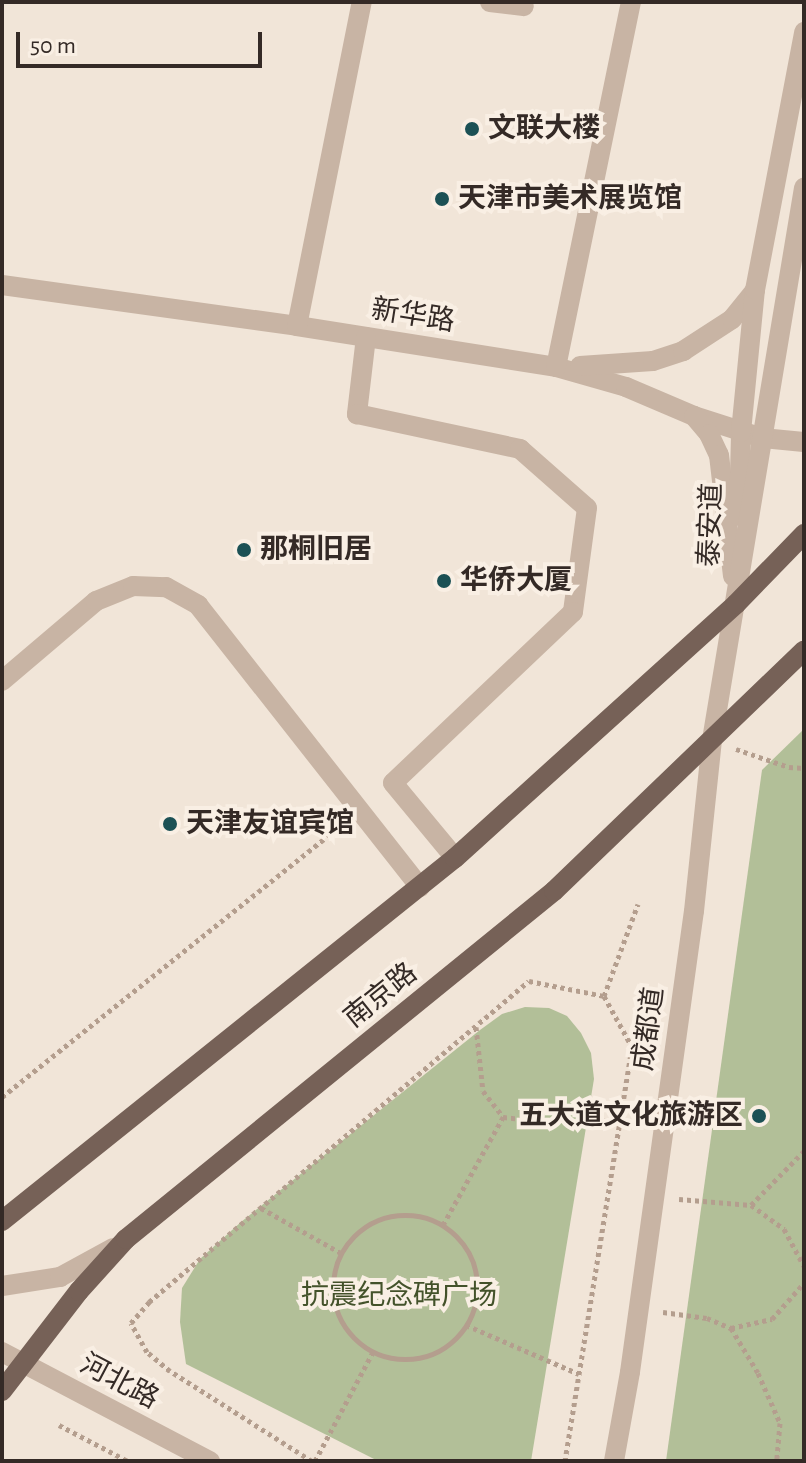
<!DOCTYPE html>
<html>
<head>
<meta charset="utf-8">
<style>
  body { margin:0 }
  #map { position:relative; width:806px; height:1463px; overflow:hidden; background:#f1e5d8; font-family:"Alegreya Sans","Noto Sans SC",sans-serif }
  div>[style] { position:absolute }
  .green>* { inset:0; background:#b2bf98 }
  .path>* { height:5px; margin-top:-2.5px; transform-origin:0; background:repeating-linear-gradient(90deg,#b49e8e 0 4px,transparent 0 8px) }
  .path>.ring { margin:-2.5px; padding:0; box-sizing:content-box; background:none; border:5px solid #b49e8e; border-radius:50% }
  .minor>* { height:20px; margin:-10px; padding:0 10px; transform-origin:10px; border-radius:10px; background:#c8b4a4 }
  .major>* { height:20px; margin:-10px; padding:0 10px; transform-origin:10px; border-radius:10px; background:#766157 }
  .dots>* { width:22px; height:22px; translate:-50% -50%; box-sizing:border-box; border:4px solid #f9efe4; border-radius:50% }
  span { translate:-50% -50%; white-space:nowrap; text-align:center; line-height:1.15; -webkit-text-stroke:8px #f9efe4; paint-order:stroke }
  .poi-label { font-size:28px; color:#342a26; font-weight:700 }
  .left { translate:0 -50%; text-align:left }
  .right { translate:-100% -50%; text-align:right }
  .street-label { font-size:28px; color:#342a26 }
  .park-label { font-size:28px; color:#43522a }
  .frame { position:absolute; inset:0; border:4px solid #342a26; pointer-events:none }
  .scale { position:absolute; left:16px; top:32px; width:246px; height:36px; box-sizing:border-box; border:4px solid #342a26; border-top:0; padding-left:10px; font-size:24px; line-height:28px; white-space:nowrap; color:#342a26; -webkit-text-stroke:6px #f9efe4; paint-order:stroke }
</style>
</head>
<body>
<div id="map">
  <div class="green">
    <i style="clip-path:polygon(804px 729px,804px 1461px,666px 1461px,762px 770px)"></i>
    <i style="clip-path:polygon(525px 1007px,549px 1008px,567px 1016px,581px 1033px,591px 1053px,594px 1079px,531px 1461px,378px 1461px,186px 1364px,180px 1322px,182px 1288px,200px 1259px,241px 1222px,480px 1030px,502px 1014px)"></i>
  </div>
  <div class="path">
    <i style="left:736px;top:749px;width:56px;rotate:18.8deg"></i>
    <i style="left:789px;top:767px;width:15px;rotate:4deg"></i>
    <i style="left:604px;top:996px;width:98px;rotate:-69.7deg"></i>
    <i style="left:476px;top:1027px;width:64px;rotate:83.8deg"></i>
    <i style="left:483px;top:1091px;width:33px;rotate:52deg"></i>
    <i style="left:2px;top:1097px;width:435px;rotate:-38.7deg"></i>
    <i style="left:679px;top:1199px;width:72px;rotate:4.8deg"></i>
    <i style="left:751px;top:1205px;width:76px;rotate:-45.5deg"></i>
    <i style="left:751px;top:1205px;width:41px;rotate:36deg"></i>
    <i style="left:784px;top:1229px;width:42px;rotate:61.6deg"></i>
    <i style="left:261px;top:1208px;width:92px;rotate:29.4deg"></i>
    <i class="ring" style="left:333px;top:1215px;width:139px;height:139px"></i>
    <i style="left:443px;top:1225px;width:124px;rotate:-60.9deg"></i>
    <i style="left:503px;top:1117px;width:44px;rotate:6.5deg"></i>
    <i style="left:547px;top:1122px;width:73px;rotate:-1.6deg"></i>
    <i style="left:663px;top:1312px;width:44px;rotate:7.8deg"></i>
    <i style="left:707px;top:1318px;width:26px;rotate:23deg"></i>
    <i style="left:731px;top:1328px;width:52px;rotate:59deg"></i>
    <i style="left:758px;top:1373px;width:55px;rotate:66.3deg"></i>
    <i style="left:780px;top:1423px;width:38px;rotate:95deg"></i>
    <i style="left:466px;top:1325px;width:123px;rotate:23.4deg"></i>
    <i style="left:731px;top:1328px;width:42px;rotate:-12.4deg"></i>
    <i style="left:772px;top:1319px;width:48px;rotate:-48.4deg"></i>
    <i style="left:59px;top:1425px;width:78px;rotate:27.6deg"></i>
    <i style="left:312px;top:1461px;width:168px;rotate:-147.6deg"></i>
    <i style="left:170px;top:1371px;width:30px;rotate:-140deg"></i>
    <i style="left:147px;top:1352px;width:33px;rotate:-119deg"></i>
    <i style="left:131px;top:1323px;width:28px;rotate:-49deg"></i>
    <i style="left:149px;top:1302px;width:497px;rotate:-40.2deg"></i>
    <i style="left:529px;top:981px;width:76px;rotate:11.3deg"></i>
    <i style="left:604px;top:996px;width:58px;rotate:61.2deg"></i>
    <i style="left:632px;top:1047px;width:419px;rotate:99.2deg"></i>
    <i style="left:315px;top:1461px;width:123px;rotate:-62deg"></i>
  </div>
  <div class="minor">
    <i style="left:490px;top:2px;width:34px;rotate:7deg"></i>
    <i style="left:2px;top:285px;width:298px;rotate:7.9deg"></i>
    <i style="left:297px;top:326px;width:262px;rotate:9deg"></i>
    <i style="left:556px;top:367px;width:73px;rotate:15.9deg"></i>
    <i style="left:626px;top:387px;width:74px;rotate:23.1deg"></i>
    <i style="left:694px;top:416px;width:71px;rotate:17.9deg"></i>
    <i style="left:762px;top:438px;width:42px;rotate:5.4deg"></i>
    <i style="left:297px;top:326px;width:330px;rotate:-78.7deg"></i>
    <i style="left:366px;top:337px;width:78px;rotate:96.7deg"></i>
    <i style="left:357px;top:414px;width:167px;rotate:12.1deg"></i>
    <i style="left:520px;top:449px;width:89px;rotate:41.4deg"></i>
    <i style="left:587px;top:508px;width:105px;rotate:97.7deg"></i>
    <i style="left:573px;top:612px;width:248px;rotate:136.5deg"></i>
    <i style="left:393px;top:783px;width:97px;rotate:50.4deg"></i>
    <i style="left:580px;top:366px;width:73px;rotate:-3.9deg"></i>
    <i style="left:653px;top:361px;width:32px;rotate:-18deg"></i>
    <i style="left:683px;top:351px;width:59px;rotate:-33.1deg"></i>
    <i style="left:732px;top:319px;width:36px;rotate:-51deg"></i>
    <i style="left:556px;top:367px;width:373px;rotate:-78.4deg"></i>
    <i style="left:694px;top:416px;width:23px;rotate:50deg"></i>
    <i style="left:709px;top:434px;width:23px;rotate:65deg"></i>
    <i style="left:719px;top:455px;width:122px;rotate:83.4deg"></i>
    <i style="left:739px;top:516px;width:84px;rotate:-88.6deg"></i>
    <i style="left:741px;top:432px;width:143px;rotate:-84.4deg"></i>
    <i style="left:755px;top:290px;width:263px;rotate:-79.2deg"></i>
    <i style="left:2px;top:681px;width:123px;rotate:-40.4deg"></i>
    <i style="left:96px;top:601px;width:40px;rotate:-22deg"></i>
    <i style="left:133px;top:586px;width:33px;rotate:2deg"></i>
    <i style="left:166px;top:587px;width:37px;rotate:29deg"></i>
    <i style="left:198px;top:605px;width:359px;rotate:51.8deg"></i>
    <i style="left:2px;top:1286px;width:59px;rotate:-8.8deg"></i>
    <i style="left:60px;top:1277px;width:60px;rotate:-28.7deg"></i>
    <i style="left:2px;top:1352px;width:235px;rotate:27.7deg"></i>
    <i style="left:614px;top:1461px;width:90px;rotate:-79.8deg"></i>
    <i style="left:630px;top:1372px;width:465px;rotate:-82.1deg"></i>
    <i style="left:694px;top:911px;width:172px;rotate:-84deg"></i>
    <i style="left:712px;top:740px;width:560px;rotate:-80.54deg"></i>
  </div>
  <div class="major">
    <i style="left:2px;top:1221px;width:580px;rotate:-38.71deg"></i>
    <i style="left:455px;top:858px;width:379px;rotate:-42.1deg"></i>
    <i style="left:736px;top:604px;width:98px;rotate:-45.8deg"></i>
    <i style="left:2px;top:1391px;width:126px;rotate:-52.4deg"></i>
    <i style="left:79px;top:1291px;width:70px;rotate:-47.9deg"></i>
    <i style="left:126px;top:1239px;width:552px;rotate:-39.11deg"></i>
    <i style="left:554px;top:891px;width:347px;rotate:-43.9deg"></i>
  </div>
  <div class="dots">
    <i style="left:472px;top:129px;background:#1c5155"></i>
    <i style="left:442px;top:199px;background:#1c5155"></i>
    <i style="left:244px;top:550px;background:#1c5155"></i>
    <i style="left:444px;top:581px;background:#1c5155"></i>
    <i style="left:170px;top:824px;background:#1c5155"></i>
    <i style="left:759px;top:1116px;background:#1c5155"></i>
  </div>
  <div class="poi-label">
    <span class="left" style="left:488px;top:129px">文联大楼</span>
    <span class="left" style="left:458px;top:199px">天津市美术展览馆</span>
    <span class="left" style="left:260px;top:550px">那桐旧居</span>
    <span class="left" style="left:460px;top:581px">华侨大厦</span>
    <span class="left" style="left:186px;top:824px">天津友谊宾馆</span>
    <span class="right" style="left:743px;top:1116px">五大道文化旅游区</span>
  </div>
  <div class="street-label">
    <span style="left:413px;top:316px;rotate:9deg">新华路</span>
    <span style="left:711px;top:525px;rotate:-88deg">泰安道</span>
    <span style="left:381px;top:996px;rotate:-39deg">南京路</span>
    <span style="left:649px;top:1029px;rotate:-82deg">成都道</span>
    <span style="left:119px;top:1382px;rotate:28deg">河北路</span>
  </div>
  <div class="park-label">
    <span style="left:399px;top:1296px">抗震纪念碑广场</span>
  </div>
  <div class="frame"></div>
  <div class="scale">50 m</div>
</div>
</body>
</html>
